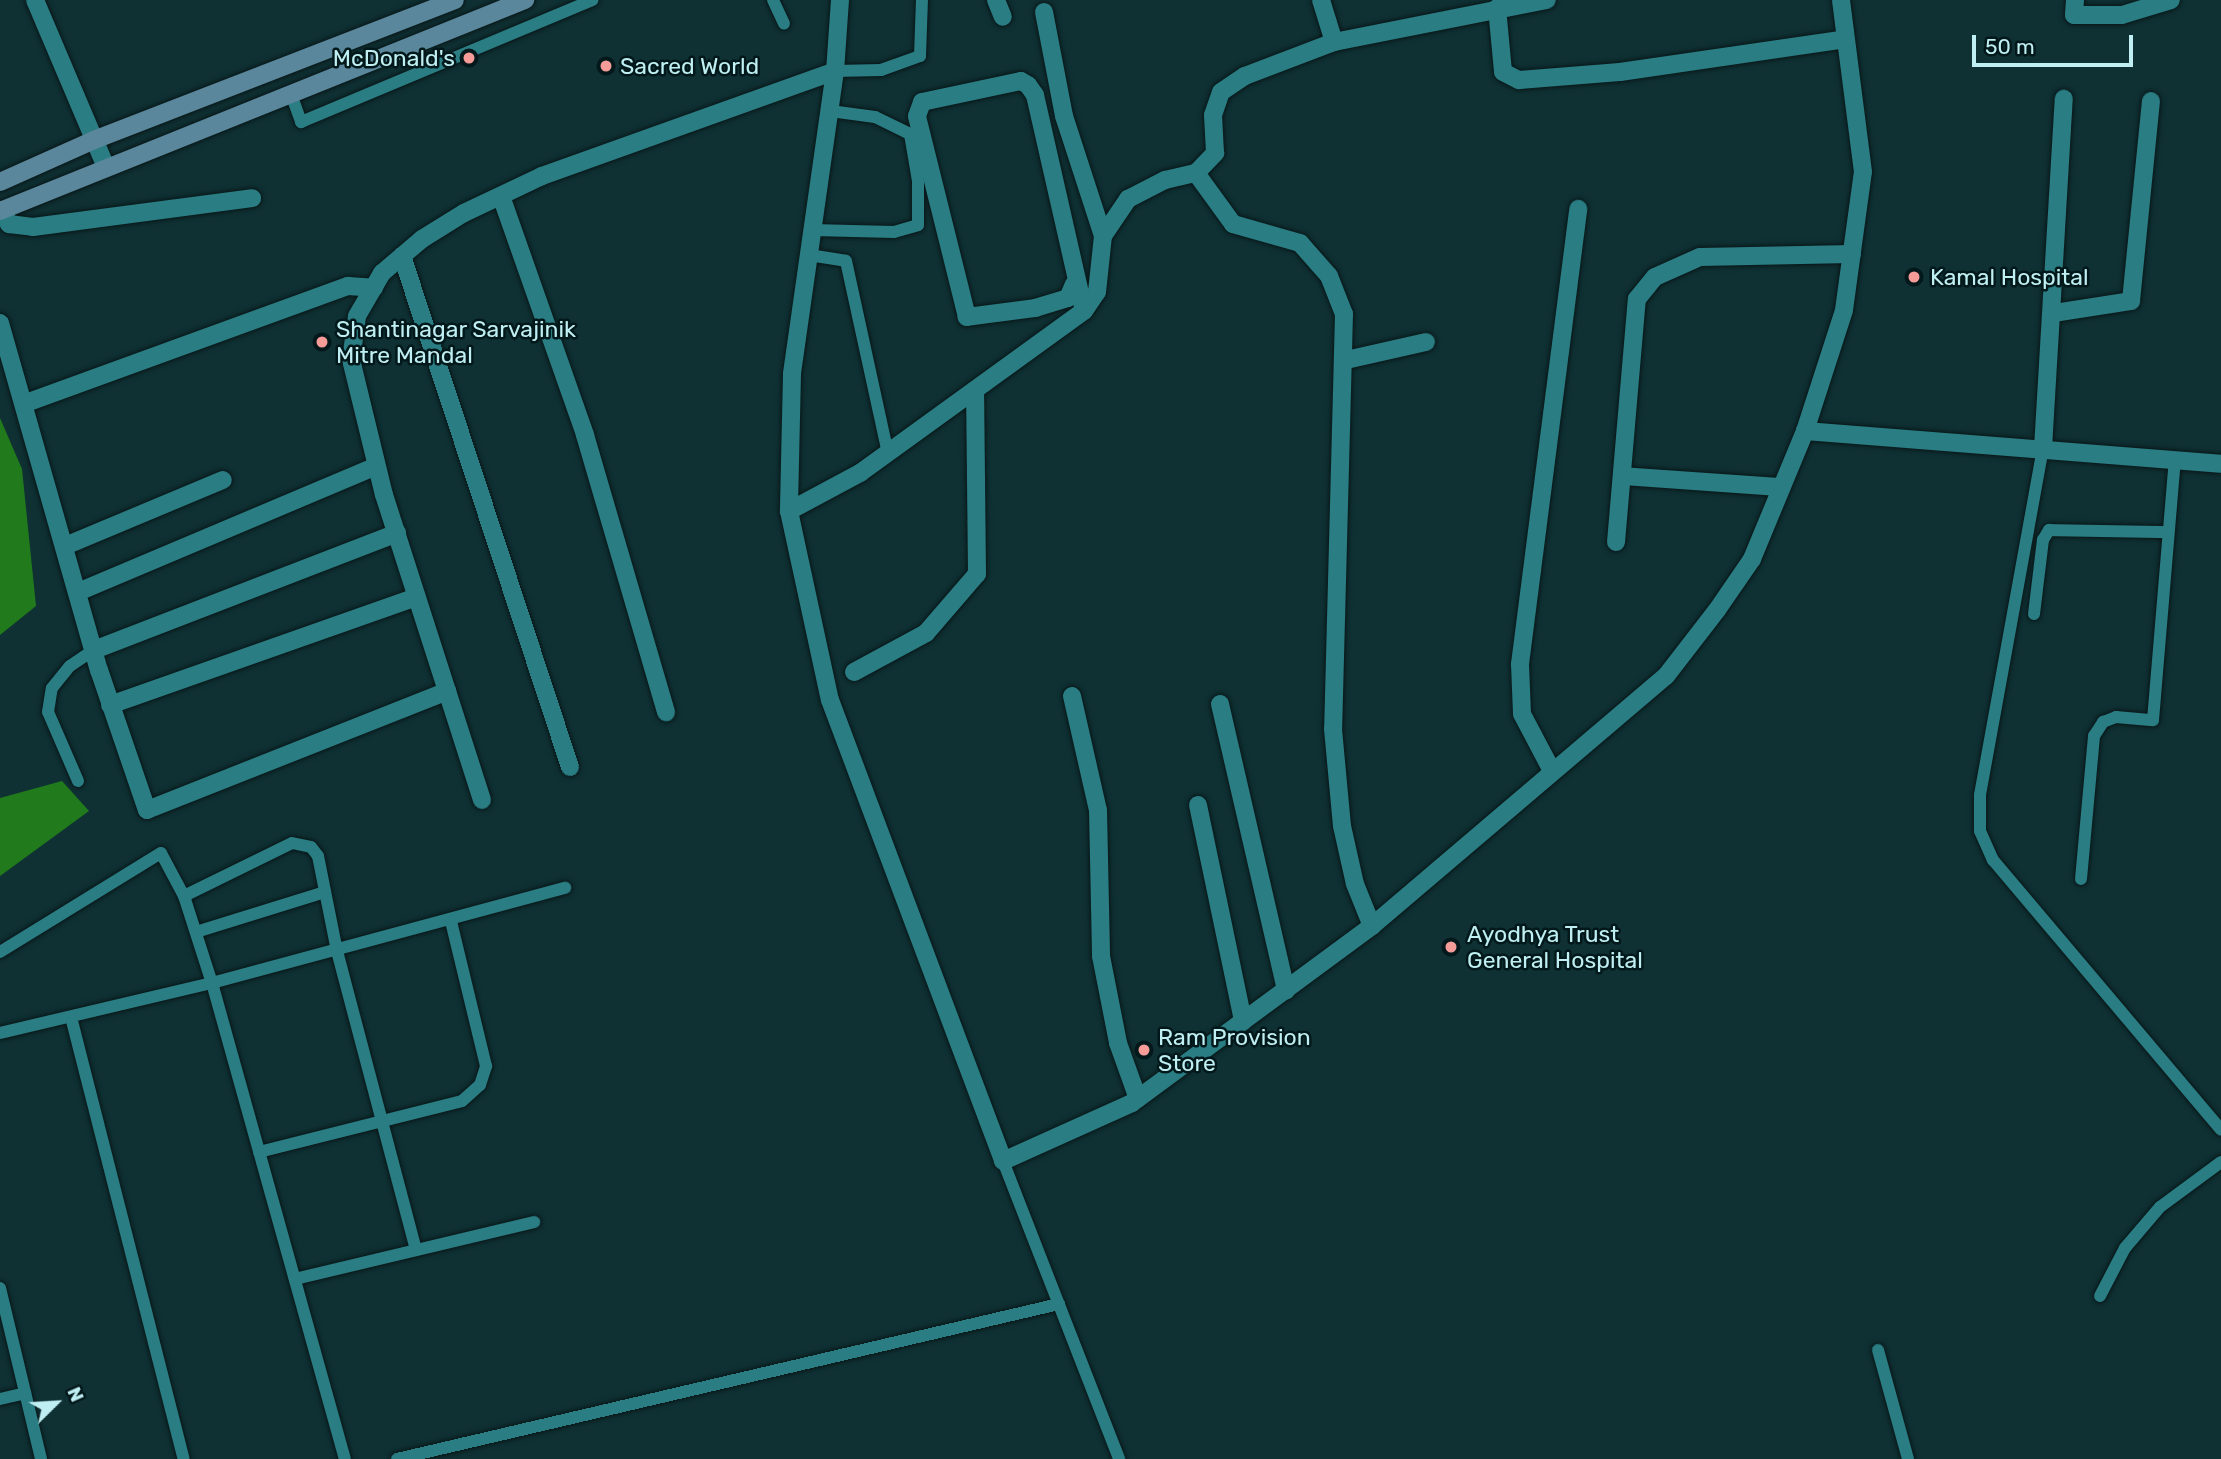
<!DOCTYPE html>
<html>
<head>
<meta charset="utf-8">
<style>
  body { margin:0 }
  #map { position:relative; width:2221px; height:1459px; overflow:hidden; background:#0f3134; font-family:Rubik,sans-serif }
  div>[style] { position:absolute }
  .forest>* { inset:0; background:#217a1b }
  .roads { filter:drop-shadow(0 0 2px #091718) drop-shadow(0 0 2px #091718) }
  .lane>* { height:12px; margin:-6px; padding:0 6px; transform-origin:6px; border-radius:6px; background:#297d83 }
  .street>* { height:18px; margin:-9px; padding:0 9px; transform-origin:9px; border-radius:9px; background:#297d83 }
  .secondary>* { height:18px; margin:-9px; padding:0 9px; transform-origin:9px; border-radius:9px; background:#5a879b }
  .dots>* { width:19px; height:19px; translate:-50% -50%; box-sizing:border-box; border:4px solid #02181a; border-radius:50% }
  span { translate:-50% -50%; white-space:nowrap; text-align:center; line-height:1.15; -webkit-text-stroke:5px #02181a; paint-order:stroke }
  .poi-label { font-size:23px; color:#bfeff2 }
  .right { translate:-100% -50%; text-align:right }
  .left { translate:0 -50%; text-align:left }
  .north { position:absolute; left:21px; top:1368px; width:70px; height:70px; -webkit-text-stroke:5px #02181a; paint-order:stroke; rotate:66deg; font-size:19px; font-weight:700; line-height:28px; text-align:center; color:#bfeff2 }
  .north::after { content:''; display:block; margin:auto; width:24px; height:32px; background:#bfeff2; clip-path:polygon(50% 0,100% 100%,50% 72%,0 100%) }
  .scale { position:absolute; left:1972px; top:35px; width:161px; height:32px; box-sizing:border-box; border:4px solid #bfeff2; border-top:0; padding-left:9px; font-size:21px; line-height:24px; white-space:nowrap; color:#bfeff2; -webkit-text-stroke:5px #02181a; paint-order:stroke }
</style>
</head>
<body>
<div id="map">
  <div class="forest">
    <i style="clip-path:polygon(0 418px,22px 469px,36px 606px,0 635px)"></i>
    <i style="clip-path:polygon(62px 781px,89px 811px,0 876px,0 798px)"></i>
  </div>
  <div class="roads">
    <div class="lane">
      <i style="left:773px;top:0;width:26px;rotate:65deg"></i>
      <i style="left:835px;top:71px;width:46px;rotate:-1.2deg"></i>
      <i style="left:881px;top:70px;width:41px;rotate:-19.7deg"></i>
      <i style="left:920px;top:56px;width:56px;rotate:-88deg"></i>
      <i style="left:291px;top:94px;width:30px;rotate:70deg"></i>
      <i style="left:301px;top:122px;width:316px;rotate:-22.7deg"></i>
      <i style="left:812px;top:230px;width:82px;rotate:1.4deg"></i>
      <i style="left:894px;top:232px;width:25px;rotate:-16deg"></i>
      <i style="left:918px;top:225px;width:44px;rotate:-90deg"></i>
      <i style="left:918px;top:181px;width:48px;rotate:-99.7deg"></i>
      <i style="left:910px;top:134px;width:39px;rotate:-154deg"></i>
      <i style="left:875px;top:117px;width:45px;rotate:-172.4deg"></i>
      <i style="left:809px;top:255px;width:37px;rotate:9deg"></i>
      <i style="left:846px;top:261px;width:197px;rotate:77.7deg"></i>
      <i style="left:2043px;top:448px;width:353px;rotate:100.3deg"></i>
      <i style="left:1980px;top:795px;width:36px;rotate:90deg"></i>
      <i style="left:1980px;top:831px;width:32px;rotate:66deg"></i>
      <i style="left:1993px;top:860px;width:353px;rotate:49.8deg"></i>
      <i style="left:2034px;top:614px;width:75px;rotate:-83.1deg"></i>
      <i style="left:2043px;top:540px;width:12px;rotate:-59deg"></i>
      <i style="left:2049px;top:530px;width:119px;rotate:1deg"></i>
      <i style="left:78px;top:781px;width:75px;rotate:-113.5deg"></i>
      <i style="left:48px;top:712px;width:24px;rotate:-81deg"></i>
      <i style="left:52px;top:688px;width:28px;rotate:-51deg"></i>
      <i style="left:70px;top:666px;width:29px;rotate:-34deg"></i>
      <i style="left:2081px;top:879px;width:144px;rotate:-84.8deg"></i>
      <i style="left:2094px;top:736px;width:17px;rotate:-57deg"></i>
      <i style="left:2103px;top:722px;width:14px;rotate:-21deg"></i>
      <i style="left:2116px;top:717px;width:37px;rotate:5deg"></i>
      <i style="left:2153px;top:720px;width:263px;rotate:-85.2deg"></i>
      <i style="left:184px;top:896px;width:120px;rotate:-26.1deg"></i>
      <i style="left:292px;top:843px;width:19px;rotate:12deg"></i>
      <i style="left:311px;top:847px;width:11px;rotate:52deg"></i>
      <i style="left:318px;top:856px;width:97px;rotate:78.7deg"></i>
      <i style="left:337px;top:951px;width:308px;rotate:75.2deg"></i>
      <i style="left:196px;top:932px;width:135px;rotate:-17.2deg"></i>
      <i style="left:0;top:952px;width:189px;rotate:-31.6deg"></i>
      <i style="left:161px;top:853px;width:49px;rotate:61.9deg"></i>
      <i style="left:184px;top:896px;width:91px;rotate:72.2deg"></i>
      <i style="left:212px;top:983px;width:494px;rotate:74.4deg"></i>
      <i style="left:71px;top:1017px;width:456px;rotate:75.7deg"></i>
      <i style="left:0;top:1033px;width:218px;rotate:-13.3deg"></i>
      <i style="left:212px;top:983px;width:366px;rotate:-15.1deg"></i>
      <i style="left:259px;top:1152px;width:209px;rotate:-14.1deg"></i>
      <i style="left:462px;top:1101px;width:24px;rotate:-42deg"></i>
      <i style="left:480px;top:1085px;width:20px;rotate:-72deg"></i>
      <i style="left:486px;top:1066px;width:149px;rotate:-103.6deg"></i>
      <i style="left:1003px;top:1161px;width:320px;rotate:68.7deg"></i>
      <i style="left:295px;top:1279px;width:246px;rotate:-13.4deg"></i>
      <i style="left:0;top:1288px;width:176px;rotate:76.5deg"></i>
      <i style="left:2100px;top:1296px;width:54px;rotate:-62.5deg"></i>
      <i style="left:2125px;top:1248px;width:54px;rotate:-49.5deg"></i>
      <i style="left:2160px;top:1207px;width:76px;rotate:-36.4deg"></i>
      <i style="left:1878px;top:1350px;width:113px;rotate:74.6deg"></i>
      <i style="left:0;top:1399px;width:26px;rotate:-13deg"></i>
      <i style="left:397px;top:1459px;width:680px;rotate:-13.18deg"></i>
    </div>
    <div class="street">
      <i style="left:35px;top:0;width:179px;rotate:67deg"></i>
      <i style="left:840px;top:0;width:71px;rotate:94deg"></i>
      <i style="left:835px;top:71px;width:306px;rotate:98.1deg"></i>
      <i style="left:792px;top:374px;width:137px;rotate:91.3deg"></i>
      <i style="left:789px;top:511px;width:193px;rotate:77.8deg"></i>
      <i style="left:830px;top:700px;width:492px;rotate:69.4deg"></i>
      <i style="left:1003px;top:1161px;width:141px;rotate:-24.2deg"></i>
      <i style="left:1132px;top:1103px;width:298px;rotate:-36.4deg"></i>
      <i style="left:1372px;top:926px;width:386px;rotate:-40.4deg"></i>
      <i style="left:1666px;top:676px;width:83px;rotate:-52.3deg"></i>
      <i style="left:1717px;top:610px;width:62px;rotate:-55.5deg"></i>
      <i style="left:1752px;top:559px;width:139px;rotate:-67.5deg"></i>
      <i style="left:1805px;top:431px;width:127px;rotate:-72.1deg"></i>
      <i style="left:1844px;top:310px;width:139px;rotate:-82.2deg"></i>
      <i style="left:1863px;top:172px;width:173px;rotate:-97.3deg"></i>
      <i style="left:996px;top:0;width:18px;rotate:68deg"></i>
      <i style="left:1321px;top:0;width:44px;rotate:72.8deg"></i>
      <i style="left:2075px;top:0;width:15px;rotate:94deg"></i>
      <i style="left:2074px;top:15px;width:48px"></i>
      <i style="left:2122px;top:15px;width:51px;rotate:-17deg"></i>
      <i style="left:1497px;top:8px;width:64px;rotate:84.6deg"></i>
      <i style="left:1503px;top:72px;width:18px;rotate:27deg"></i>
      <i style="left:1519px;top:80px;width:101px;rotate:-4.5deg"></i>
      <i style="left:1620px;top:72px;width:228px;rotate:-8.3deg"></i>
      <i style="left:1044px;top:12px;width:106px;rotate:79.1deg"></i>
      <i style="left:1064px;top:116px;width:126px;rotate:72deg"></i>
      <i style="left:1196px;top:173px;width:63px;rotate:54deg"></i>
      <i style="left:1233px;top:224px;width:70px;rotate:15.8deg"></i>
      <i style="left:1300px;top:243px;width:44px;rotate:48.7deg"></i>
      <i style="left:1329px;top:276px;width:41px;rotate:68.5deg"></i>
      <i style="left:1344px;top:314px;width:415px;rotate:91.5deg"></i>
      <i style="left:1333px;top:729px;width:97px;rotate:84.7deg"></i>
      <i style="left:1342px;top:826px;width:59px;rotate:77.4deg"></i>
      <i style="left:1355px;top:884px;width:45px;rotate:68deg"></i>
      <i style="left:501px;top:196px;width:253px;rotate:70.6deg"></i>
      <i style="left:585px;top:435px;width:289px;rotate:73.7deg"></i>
      <i style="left:2px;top:210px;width:16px;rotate:63deg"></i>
      <i style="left:9px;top:224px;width:24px;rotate:7deg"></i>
      <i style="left:33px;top:227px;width:221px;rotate:-7.5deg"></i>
      <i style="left:402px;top:256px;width:538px;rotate:71.8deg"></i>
      <i style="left:1074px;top:284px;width:15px;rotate:113deg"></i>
      <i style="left:1068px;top:298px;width:34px;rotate:163deg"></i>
      <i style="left:1035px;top:308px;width:69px;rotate:172.5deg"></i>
      <i style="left:967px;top:317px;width:207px;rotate:-104deg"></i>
      <i style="left:917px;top:116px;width:15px;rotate:-70deg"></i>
      <i style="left:922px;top:102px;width:101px;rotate:-12deg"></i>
      <i style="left:1021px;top:81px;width:8px;rotate:30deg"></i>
      <i style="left:1028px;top:85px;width:12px;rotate:55deg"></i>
      <i style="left:1035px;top:95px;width:221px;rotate:77.2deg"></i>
      <i style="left:2054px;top:313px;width:78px;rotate:-8.9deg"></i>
      <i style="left:2131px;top:301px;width:201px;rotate:-84.3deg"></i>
      <i style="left:0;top:323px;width:361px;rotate:74.1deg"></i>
      <i style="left:99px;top:670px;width:148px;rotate:71.1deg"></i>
      <i style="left:147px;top:810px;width:323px;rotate:-21.6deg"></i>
      <i style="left:1346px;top:360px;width:82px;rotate:-12.7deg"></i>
      <i style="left:26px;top:403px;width:343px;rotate:-20deg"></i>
      <i style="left:348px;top:286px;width:26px;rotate:4deg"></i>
      <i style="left:1805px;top:431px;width:417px;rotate:4.5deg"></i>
      <i style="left:2043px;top:448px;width:350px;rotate:-86.6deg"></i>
      <i style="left:1622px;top:476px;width:159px;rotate:4deg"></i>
      <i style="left:789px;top:511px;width:81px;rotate:-28.2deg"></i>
      <i style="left:860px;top:473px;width:276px;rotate:-35.9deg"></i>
      <i style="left:1084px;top:311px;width:23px;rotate:-56deg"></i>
      <i style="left:1097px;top:292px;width:56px;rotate:-83.9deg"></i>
      <i style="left:1103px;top:236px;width:45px;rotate:-56deg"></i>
      <i style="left:1128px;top:199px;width:42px;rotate:-27.2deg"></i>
      <i style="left:1165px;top:180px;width:32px;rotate:-13deg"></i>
      <i style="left:1196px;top:173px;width:28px;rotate:-46deg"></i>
      <i style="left:1215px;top:153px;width:38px;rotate:-93deg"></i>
      <i style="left:1213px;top:115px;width:24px;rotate:-71deg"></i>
      <i style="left:1221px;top:92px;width:29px;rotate:-34deg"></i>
      <i style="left:1245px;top:76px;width:95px;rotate:-20.9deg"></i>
      <i style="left:1334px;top:42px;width:217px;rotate:-11.2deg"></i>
      <i style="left:1616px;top:542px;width:244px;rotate:-85.1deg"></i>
      <i style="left:1637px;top:299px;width:28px;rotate:-51deg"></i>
      <i style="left:1655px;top:277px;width:49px;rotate:-24deg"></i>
      <i style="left:1700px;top:257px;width:152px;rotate:-1.1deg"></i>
      <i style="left:65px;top:546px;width:171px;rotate:-22.7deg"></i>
      <i style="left:78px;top:592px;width:324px;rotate:-22.9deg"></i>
      <i style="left:94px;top:650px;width:325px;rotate:-21.1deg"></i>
      <i style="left:854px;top:672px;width:82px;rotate:-28.4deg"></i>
      <i style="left:926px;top:633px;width:78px;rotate:-49.2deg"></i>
      <i style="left:977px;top:574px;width:184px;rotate:-90.6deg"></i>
      <i style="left:1072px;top:696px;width:117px;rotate:77.2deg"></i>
      <i style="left:1098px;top:810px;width:146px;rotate:88.8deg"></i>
      <i style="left:1101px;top:956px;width:89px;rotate:78.9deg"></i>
      <i style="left:1118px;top:1043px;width:59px;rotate:70.3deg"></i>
      <i style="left:1220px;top:704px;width:294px;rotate:77deg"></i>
      <i style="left:110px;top:705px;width:325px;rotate:-19.4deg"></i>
      <i style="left:1551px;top:769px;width:62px;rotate:-117.8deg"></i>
      <i style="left:1522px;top:714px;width:50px;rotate:-92.3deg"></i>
      <i style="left:1520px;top:664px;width:459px;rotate:-82.7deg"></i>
      <i style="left:482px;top:800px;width:320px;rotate:-107.8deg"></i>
      <i style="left:384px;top:495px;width:139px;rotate:-103.7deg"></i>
      <i style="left:351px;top:360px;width:44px;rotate:-82.2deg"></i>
      <i style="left:357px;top:316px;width:50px;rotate:-59.8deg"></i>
      <i style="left:382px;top:273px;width:52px;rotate:-40.4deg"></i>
      <i style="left:422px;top:239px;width:49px;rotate:-31.8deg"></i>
      <i style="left:464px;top:213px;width:86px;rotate:-25.4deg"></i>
      <i style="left:542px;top:176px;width:311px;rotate:-19.7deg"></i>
      <i style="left:1198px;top:805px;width:221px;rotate:78.2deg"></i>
    </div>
    <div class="secondary">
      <i style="left:0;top:182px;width:103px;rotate:-24.1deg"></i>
      <i style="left:94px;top:140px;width:387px;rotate:-21.2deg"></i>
      <i style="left:0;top:211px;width:566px;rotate:-21.9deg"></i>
    </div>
  </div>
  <div class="dots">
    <i style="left:469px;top:58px;background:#f59b98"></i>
    <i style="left:606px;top:66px;background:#f59b98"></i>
    <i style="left:1914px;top:277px;background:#f59b98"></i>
    <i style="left:322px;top:342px;background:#f59b98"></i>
    <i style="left:1451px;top:947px;background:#f59b98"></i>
    <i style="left:1144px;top:1050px;background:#f59b98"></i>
  </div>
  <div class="poi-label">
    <span class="right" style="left:455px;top:58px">McDonald's</span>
    <span class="left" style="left:620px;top:66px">Sacred World</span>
    <span class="left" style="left:1930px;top:277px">Kamal Hospital</span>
    <span class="left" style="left:336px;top:342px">Shantinagar Sarvajinik<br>Mitre Mandal</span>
    <span class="left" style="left:1467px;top:947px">Ayodhya Trust<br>General Hospital</span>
    <span class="left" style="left:1158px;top:1050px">Ram Provision<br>Store</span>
  </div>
  <div class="north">N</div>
  <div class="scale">50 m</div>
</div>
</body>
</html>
